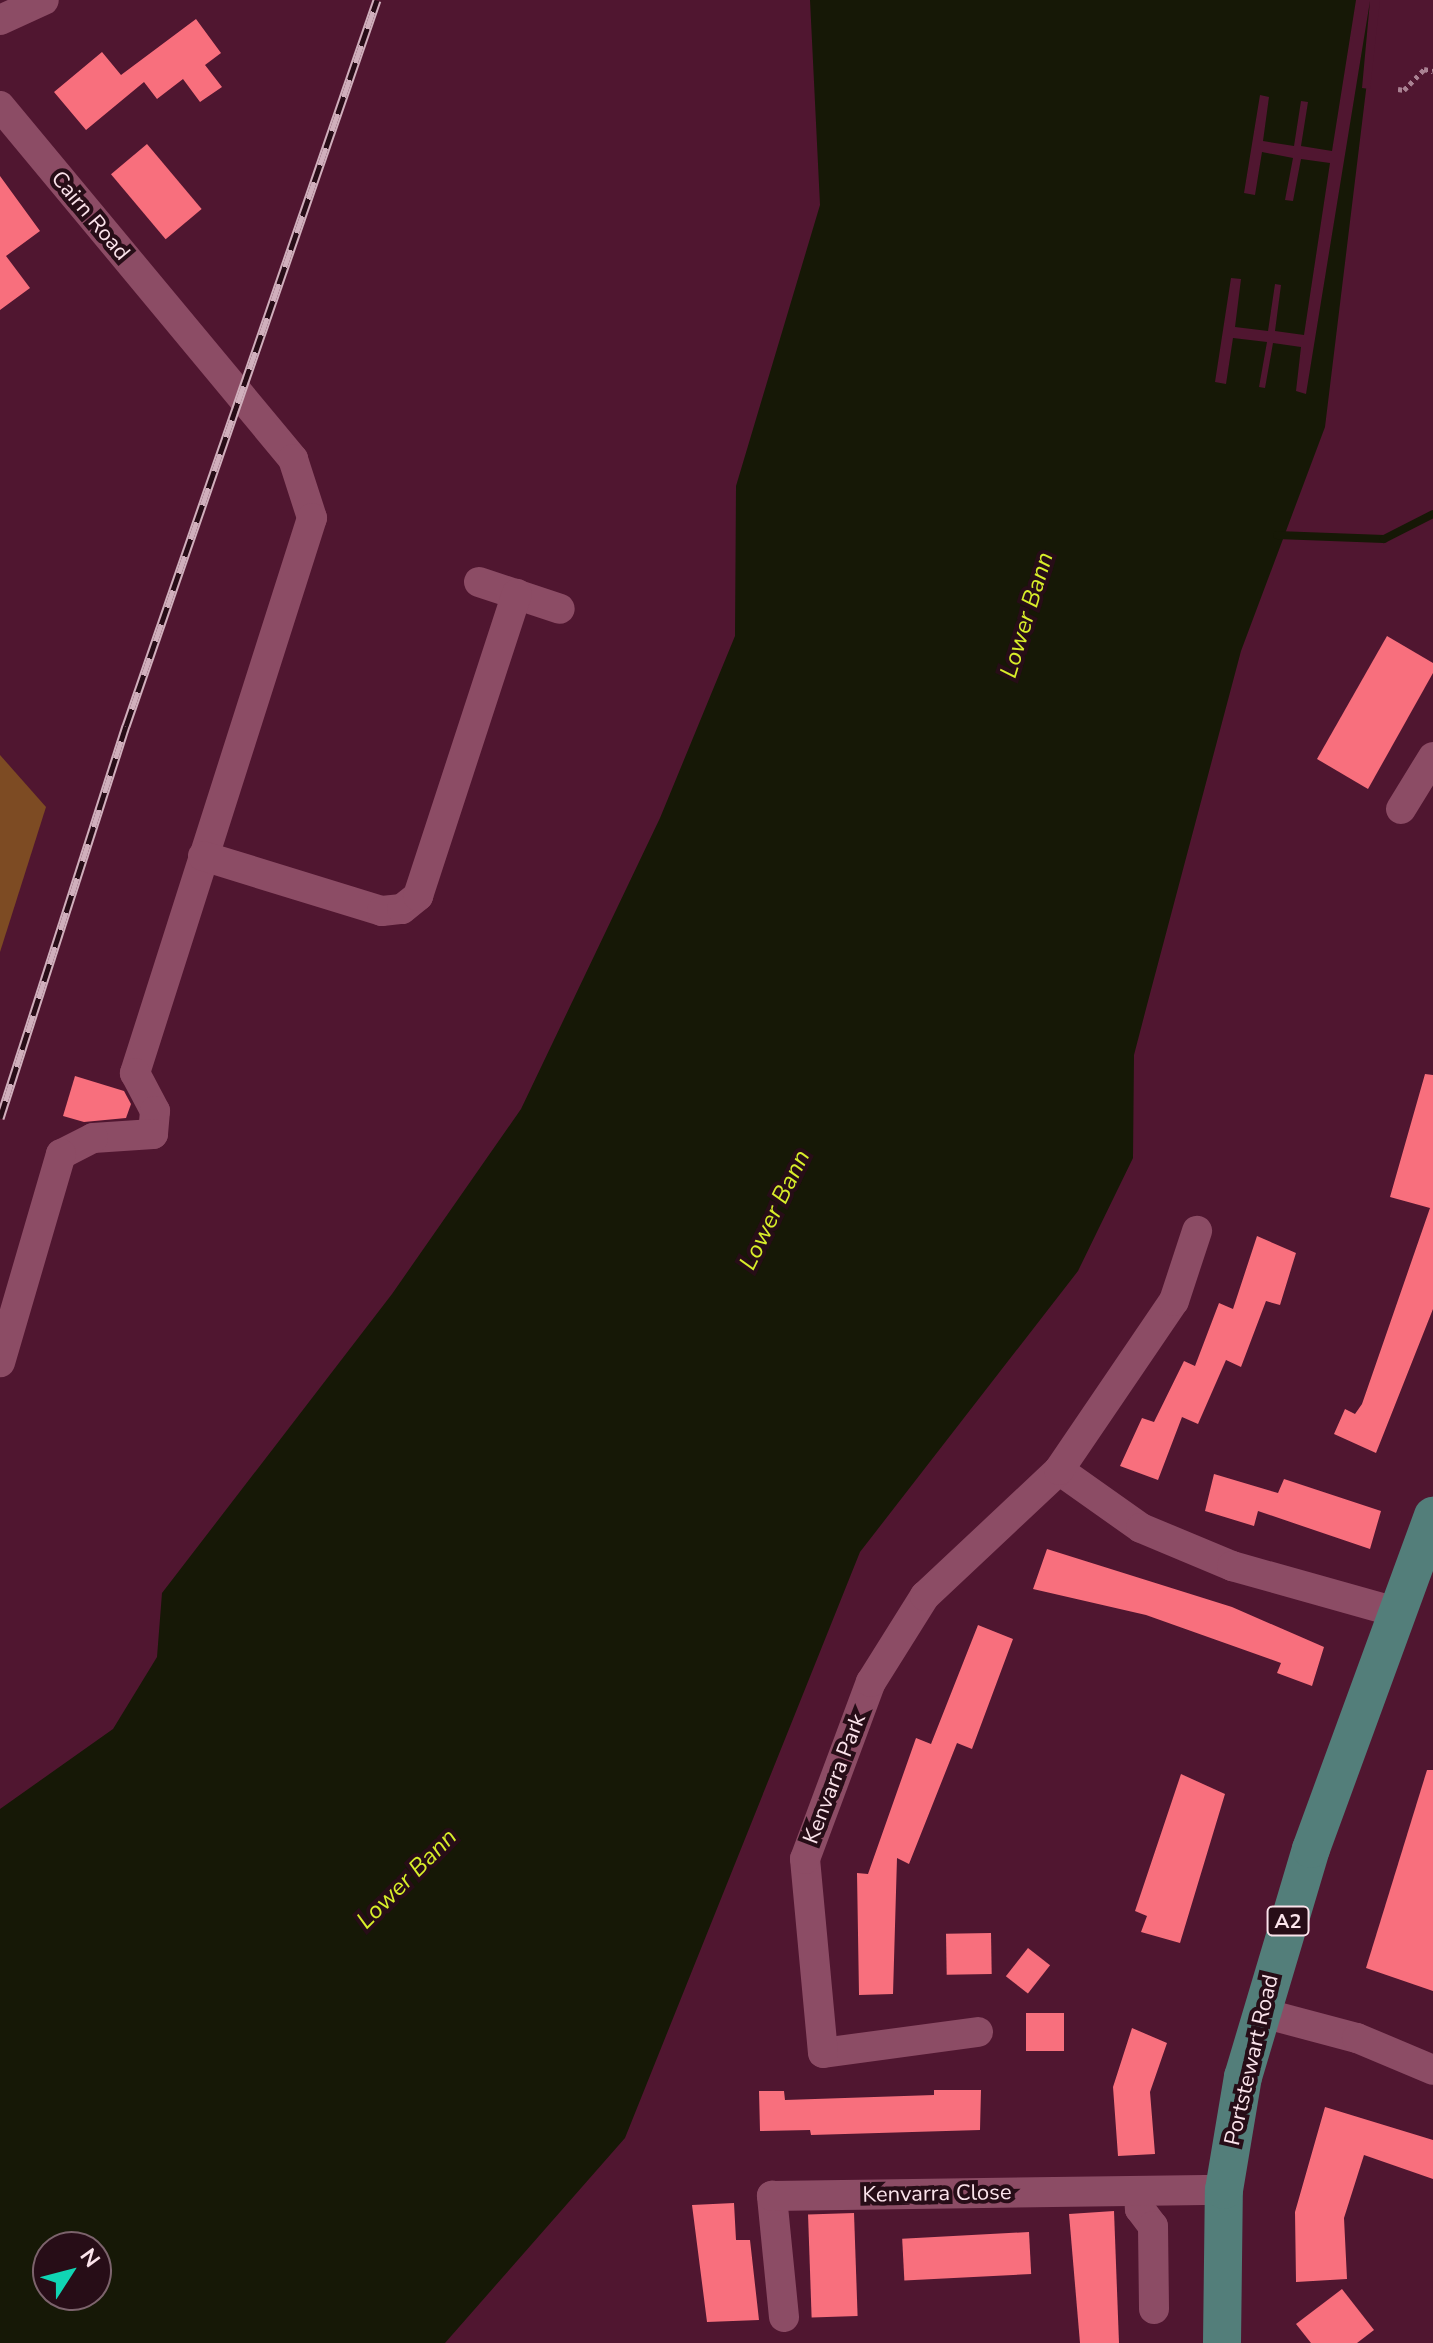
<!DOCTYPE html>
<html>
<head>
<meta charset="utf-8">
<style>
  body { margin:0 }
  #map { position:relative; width:1433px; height:2343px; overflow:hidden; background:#501630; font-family:"Nunito Sans",sans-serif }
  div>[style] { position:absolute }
  .green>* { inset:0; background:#7d4b23 }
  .water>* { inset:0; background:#161806 }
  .pier>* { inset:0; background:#501630 }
  .stream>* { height:8px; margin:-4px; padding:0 4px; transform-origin:4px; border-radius:4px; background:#161806 }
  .building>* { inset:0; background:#f86f7d; transform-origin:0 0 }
  .path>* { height:5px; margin-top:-2.5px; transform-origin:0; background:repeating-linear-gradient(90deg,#a98192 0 4px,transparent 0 8px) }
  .minor>* { height:30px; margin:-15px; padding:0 15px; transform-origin:15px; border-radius:15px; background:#8c4c65 }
  .major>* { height:38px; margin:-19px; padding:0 19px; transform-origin:19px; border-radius:19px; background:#537e7a }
  .rail>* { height:9px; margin-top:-4.5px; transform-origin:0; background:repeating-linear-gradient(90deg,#270d17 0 18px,#d0afbc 0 36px); box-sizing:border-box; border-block:2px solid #d0afbc }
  span { translate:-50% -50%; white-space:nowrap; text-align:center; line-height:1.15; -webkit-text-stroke:8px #270d17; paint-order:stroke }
  .shield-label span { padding:2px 6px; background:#270d17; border:2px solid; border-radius:6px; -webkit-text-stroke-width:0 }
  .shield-label { font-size:20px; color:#fbe3eb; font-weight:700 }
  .street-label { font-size:22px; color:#fbe3eb }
  .water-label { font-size:24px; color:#d9ee2a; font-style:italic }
  .north { position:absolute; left:32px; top:2231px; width:80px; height:80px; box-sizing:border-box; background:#270d17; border:2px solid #7c636c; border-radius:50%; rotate:54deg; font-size:22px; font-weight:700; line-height:32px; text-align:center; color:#fbe3eb }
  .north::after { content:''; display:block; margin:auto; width:28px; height:36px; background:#10d5b4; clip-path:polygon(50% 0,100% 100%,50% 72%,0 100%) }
</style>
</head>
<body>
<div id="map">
  <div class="green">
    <i style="clip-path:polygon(0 755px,46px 807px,0 952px)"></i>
  </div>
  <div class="water">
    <i style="clip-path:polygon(evenodd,810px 0,1377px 0,1325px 427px,1241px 651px,1147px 1005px,1134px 1055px,1133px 1158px,1078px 1271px,860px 1552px,625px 2138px,445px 2343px,0 2343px,0 1809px,113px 1729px,157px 1657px,162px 1593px,392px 1294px,521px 1109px,660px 818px,735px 636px,736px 486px,820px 205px,810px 0,48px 2247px,96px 2247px,96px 2295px,48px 2295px,48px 2247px)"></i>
  </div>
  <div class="pier">
    <i style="clip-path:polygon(1356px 0,1380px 0,1370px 89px,1362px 88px,1370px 1px,1306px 394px,1296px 391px,1301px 347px,1273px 343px,1265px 388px,1259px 387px,1267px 342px,1233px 338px,1226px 384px,1215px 382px,1231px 278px,1241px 279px,1235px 327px,1268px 331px,1275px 284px,1281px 285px,1275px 331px,1304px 335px,1330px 163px,1301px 159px,1293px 201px,1285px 200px,1293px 158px,1262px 152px,1255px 195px,1244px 193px,1260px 95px,1269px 97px,1263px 141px,1294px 146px,1301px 101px,1308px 102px,1301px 146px,1332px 151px)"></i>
  </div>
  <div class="stream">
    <i style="left:1277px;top:535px;width:107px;rotate:2.1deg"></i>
    <i style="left:1384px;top:539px;width:55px;rotate:-27deg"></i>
  </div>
  <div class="building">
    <i style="clip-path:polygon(196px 19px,221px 53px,205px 65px,222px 87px,200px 102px,183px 79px,157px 99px,144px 82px,86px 130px,54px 92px,102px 52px,121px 75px)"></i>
    <i style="left:147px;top:144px;width:85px;height:47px;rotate:50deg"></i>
    <i style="clip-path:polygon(0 176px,40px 231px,6px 256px,30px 288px,0 310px)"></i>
    <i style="clip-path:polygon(1387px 636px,1433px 663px,1433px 673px,1368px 789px,1317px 759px)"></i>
    <i style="clip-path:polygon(1425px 1074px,1433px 1075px,1433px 1309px,1376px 1453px,1334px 1434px,1345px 1409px,1355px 1414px,1362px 1404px,1430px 1208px,1390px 1197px)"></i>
    <i style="clip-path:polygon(75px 1076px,124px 1091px,131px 1104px,126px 1118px,84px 1122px,63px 1116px)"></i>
    <i style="clip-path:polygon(1257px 1236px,1296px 1253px,1280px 1305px,1266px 1301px,1241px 1367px,1226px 1360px,1198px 1424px,1182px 1417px,1158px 1480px,1120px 1466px,1142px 1418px,1154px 1422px,1184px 1361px,1195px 1366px,1219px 1303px,1233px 1309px)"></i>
    <i style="clip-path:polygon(1214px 1474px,1278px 1493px,1284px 1479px,1381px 1511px,1370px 1549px,1258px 1511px,1254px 1526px,1205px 1511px)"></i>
    <i style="clip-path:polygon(1047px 1549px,1232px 1607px,1324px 1647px,1312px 1686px,1277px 1673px,1281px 1663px,1146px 1615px,1033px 1589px)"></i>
    <i style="clip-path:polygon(978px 1625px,1013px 1639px,972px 1749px,957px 1743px,909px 1864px,897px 1858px,893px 1994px,859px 1995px,857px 1873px,868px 1874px,916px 1738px,931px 1744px)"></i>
    <i style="clip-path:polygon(1427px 1770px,1433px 1770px,1433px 1991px,1366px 1968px)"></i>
    <i style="clip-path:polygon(1181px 1774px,1225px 1794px,1180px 1943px,1141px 1932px,1147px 1916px,1135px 1911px)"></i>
    <i style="left:991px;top:1933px;width:41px;height:45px;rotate:89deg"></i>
    <i style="left:1028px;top:1948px;width:28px;height:36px;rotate:38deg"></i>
    <i style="left:1026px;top:2013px;width:38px;height:38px"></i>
    <i style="clip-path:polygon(1132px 2028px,1167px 2043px,1150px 2092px,1155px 2154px,1118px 2156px,1113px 2087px)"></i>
    <i style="clip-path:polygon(934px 2090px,981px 2090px,980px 2130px,811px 2135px,810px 2130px,760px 2131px,759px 2091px,784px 2091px,785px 2100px,934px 2095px)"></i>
    <i style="clip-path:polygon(1325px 2107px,1433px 2140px,1433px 2179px,1364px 2155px,1344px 2218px,1347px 2279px,1296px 2282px,1295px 2212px)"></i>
    <i style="clip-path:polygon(734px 2203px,736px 2240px,750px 2240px,759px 2320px,707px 2322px,692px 2205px)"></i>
    <i style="clip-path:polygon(1114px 2211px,1119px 2343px,1080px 2343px,1069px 2214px)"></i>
    <i style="left:854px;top:2213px;width:103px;height:46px;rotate:88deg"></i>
    <i style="left:1029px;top:2232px;width:42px;height:127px;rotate:87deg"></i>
    <i style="clip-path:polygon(1342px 2289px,1374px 2330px,1357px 2343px,1311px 2343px,1296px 2324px)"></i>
  </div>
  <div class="path">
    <i style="left:1398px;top:89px;width:6px;rotate:9deg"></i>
    <i style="left:1404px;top:90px;width:29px;rotate:-46deg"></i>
    <i style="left:1424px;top:69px;width:9px;rotate:13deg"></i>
  </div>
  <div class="minor">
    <i style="left:0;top:20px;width:48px;rotate:-24.4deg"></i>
    <i style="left:0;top:106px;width:459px;rotate:50.3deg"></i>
    <i style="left:293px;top:459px;width:62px;rotate:72.1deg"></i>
    <i style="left:312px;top:518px;width:583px;rotate:107.69deg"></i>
    <i style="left:135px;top:1073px;width:43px;rotate:62.2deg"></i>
    <i style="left:155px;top:1111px;width:23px;rotate:95deg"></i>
    <i style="left:153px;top:1134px;width:60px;rotate:176.2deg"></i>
    <i style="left:93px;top:1138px;width:36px;rotate:153deg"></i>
    <i style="left:61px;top:1154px;width:217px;rotate:106.3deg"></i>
    <i style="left:479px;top:582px;width:85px;rotate:18.4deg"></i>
    <i style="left:1401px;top:809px;width:61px;rotate:-58.4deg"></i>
    <i style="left:203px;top:856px;width:187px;rotate:17.1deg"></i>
    <i style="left:382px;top:911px;width:20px;rotate:-6deg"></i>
    <i style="left:402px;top:909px;width:21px;rotate:-39deg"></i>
    <i style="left:418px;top:896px;width:318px;rotate:-71.9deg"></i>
    <i style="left:1059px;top:1470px;width:100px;rotate:35.3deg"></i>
    <i style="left:1141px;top:1528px;width:99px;rotate:22.7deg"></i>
    <i style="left:1232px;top:1566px;width:173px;rotate:15.7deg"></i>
    <i style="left:1259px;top:2012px;width:101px;rotate:14.9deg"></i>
    <i style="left:1357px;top:2038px;width:82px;rotate:22.8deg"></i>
    <i style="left:978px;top:2032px;width:156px;rotate:172.3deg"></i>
    <i style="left:823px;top:2053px;width:195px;rotate:-95.3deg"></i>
    <i style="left:805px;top:1859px;width:189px;rotate:-69.6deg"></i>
    <i style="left:871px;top:1682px;width:102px;rotate:-57.9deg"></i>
    <i style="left:925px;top:1596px;width:184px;rotate:-43.2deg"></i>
    <i style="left:1059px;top:1470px;width:204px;rotate:-55.8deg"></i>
    <i style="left:1174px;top:1301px;width:74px;rotate:-71.8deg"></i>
    <i style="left:1139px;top:2192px;width:17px;rotate:87deg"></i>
    <i style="left:1140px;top:2209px;width:21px;rotate:53deg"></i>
    <i style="left:1153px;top:2226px;width:83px;rotate:89.3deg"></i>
    <i style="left:784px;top:2317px;width:122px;rotate:-95.7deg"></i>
    <i style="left:772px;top:2196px;width:452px;rotate:-0.8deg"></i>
  </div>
  <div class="major">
    <i style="left:1222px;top:2343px;width:153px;rotate:-89.3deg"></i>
    <i style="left:1224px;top:2190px;width:115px;rotate:-80.5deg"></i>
    <i style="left:1243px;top:2077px;width:238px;rotate:-73.4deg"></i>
    <i style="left:1311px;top:1849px;width:355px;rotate:-69.9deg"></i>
  </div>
  <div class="rail">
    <i style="left:0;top:1118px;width:412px;rotate:-72.2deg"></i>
    <i style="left:126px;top:726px;width:768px;rotate:-70.93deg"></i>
  </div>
  <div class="shield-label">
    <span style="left:1288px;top:1921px">A2</span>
  </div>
  <div class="street-label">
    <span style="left:90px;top:216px;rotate:50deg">Cairn Road</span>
    <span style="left:835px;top:1779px;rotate:-69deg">Kenvarra Park</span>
    <span style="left:1252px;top:2060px;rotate:-77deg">Portstewart Road</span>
    <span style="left:937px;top:2194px;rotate:-1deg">Kenvarra Close</span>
  </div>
  <div class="water-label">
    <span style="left:1027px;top:615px;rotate:-73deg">Lower Bann</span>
    <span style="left:775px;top:1210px;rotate:-64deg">Lower Bann</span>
    <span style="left:407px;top:1879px;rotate:-45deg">Lower Bann</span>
  </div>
  <div class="north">N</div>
</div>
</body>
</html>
